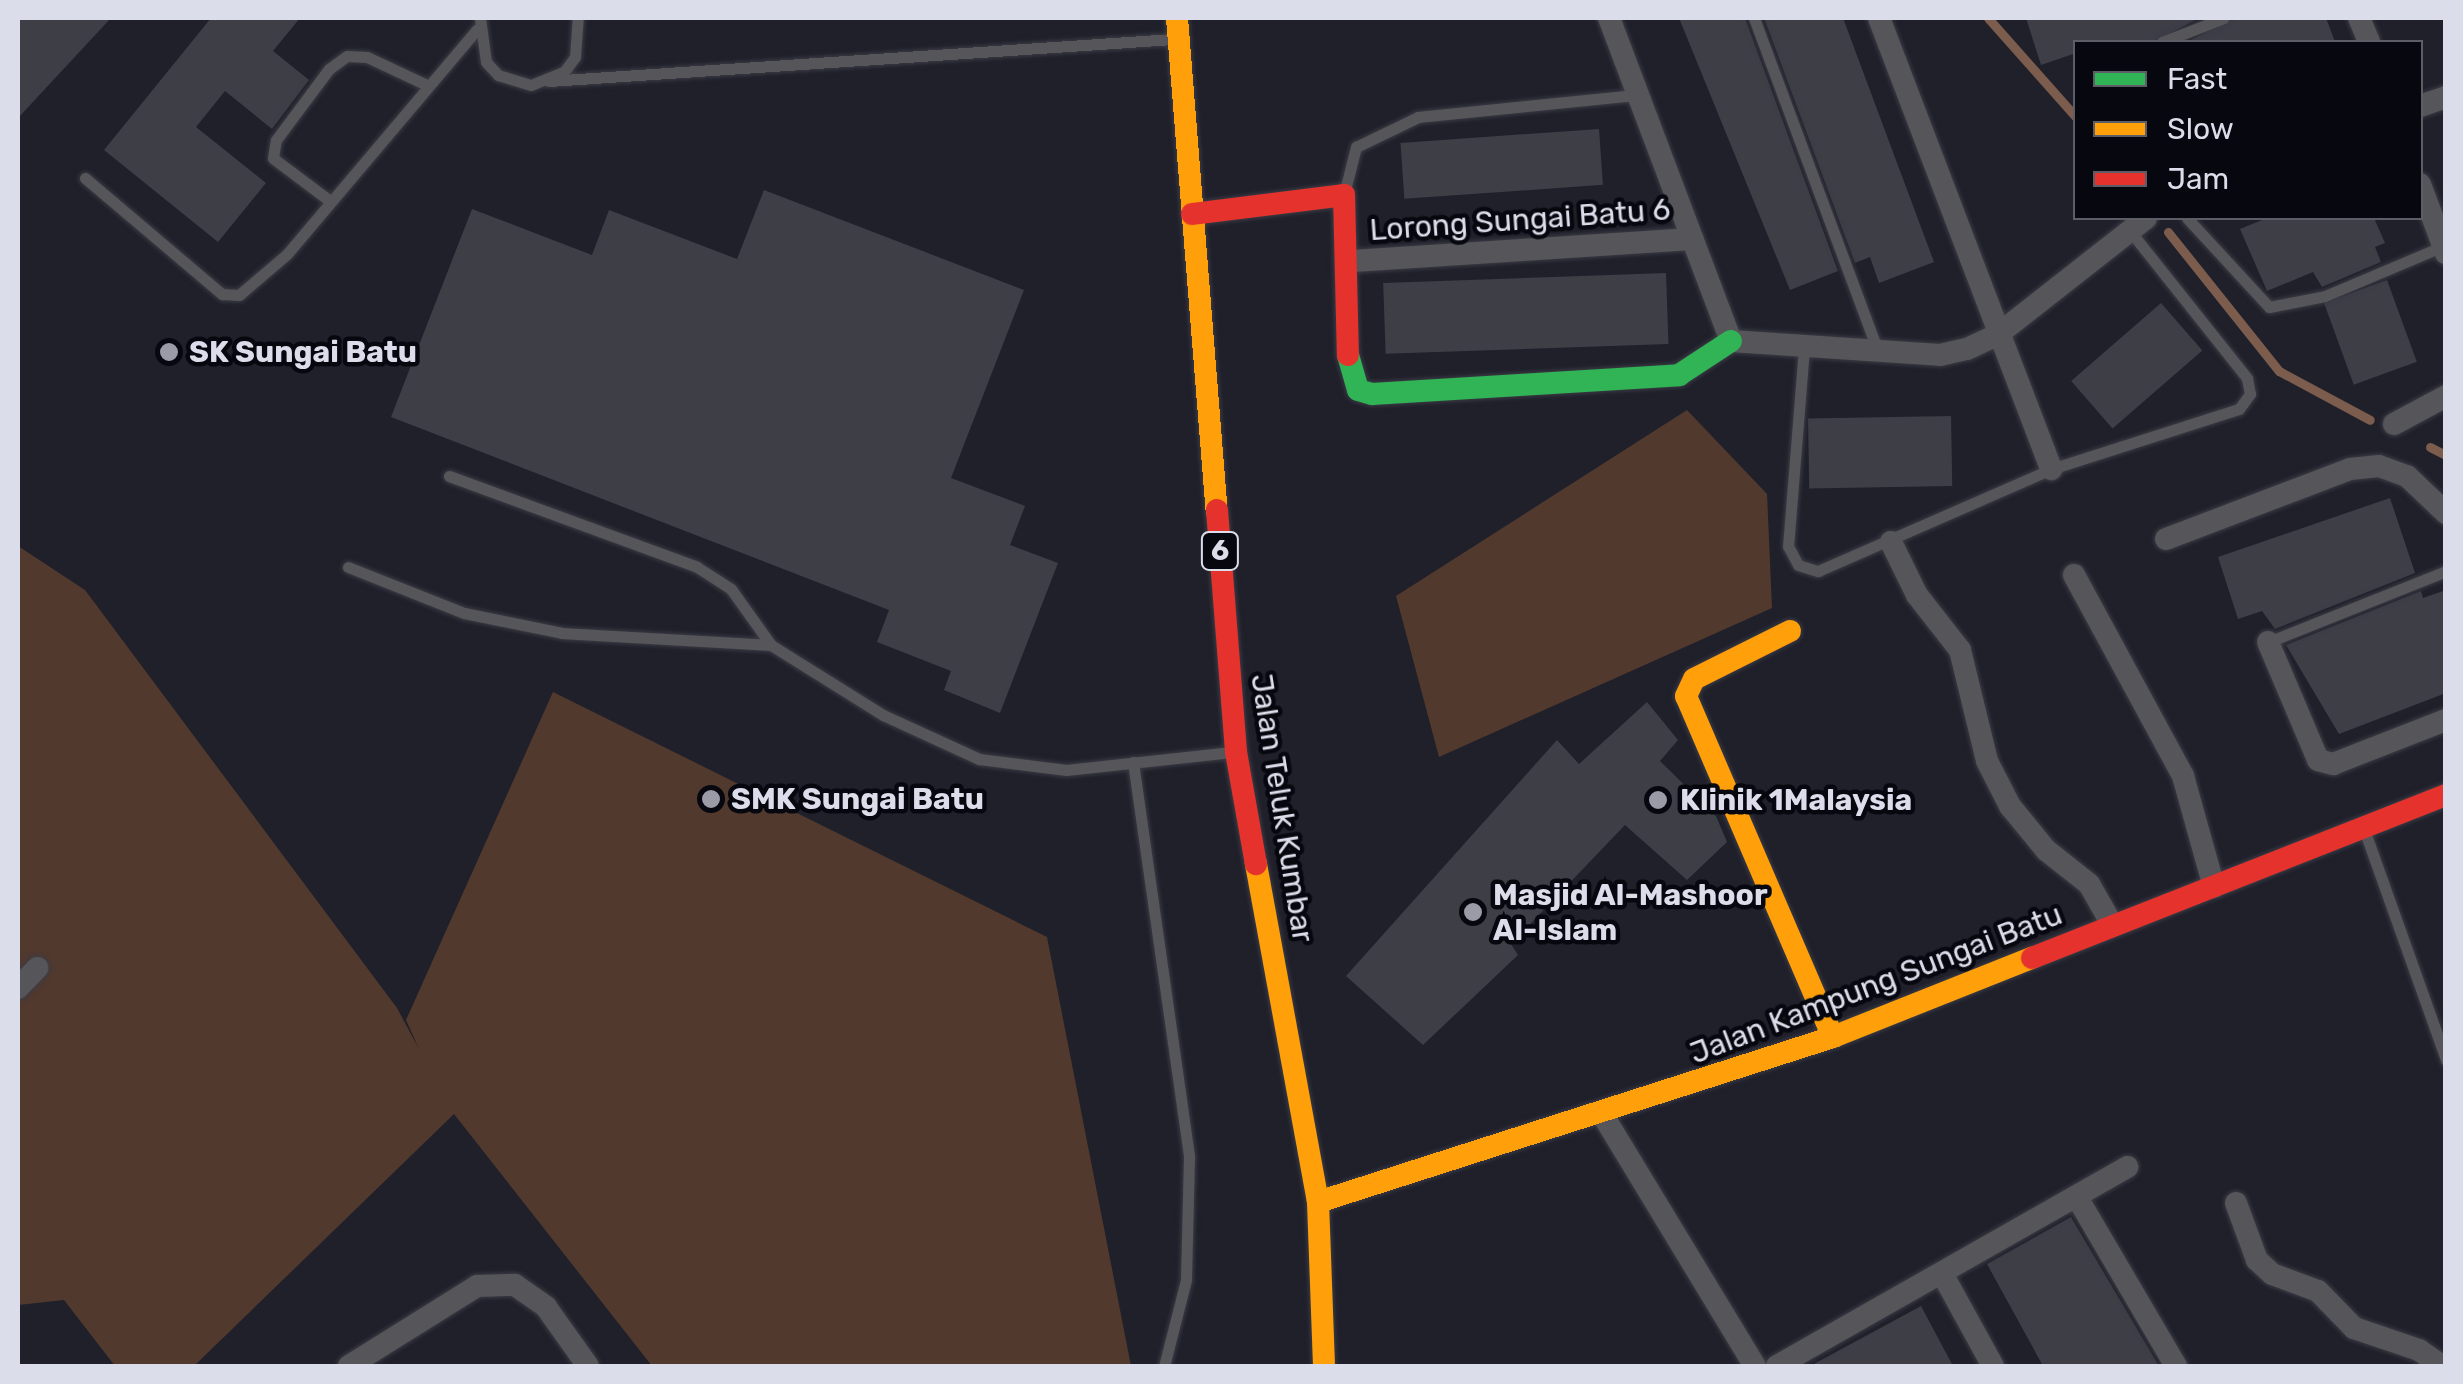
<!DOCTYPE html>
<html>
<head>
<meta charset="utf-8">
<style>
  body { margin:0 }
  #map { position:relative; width:2463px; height:1384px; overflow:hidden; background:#20202b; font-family:Rubik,sans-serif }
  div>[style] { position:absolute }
  .green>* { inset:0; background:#51392e }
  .stream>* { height:9px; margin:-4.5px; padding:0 4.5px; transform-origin:4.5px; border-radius:4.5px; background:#7c5d4d }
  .building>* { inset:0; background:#3e3e47; transform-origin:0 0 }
  .roads { filter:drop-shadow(0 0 2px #3b3b45) drop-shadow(0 0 2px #3b3b45) }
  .lane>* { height:11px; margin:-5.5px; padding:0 5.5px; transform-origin:5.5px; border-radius:5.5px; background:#55555a }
  .street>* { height:22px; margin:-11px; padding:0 11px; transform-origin:11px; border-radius:11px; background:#55555a }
  .fast>* { height:22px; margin:-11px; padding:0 11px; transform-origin:11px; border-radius:11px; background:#30b455 }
  .slow>* { height:22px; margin:-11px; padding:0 11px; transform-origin:11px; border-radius:11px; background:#ff9f0a }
  .jam>* { height:22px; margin:-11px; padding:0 11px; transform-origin:11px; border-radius:11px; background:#e5322d }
  .dots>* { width:28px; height:28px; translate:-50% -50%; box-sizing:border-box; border:5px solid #07080f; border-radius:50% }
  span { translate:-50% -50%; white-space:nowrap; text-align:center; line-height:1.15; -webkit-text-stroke:9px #07080f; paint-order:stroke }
  .shield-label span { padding:2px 8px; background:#07080f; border:2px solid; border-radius:8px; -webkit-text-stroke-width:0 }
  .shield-label { font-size:28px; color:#dcddea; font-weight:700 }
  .street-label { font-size:30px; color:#dcddea }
  .poi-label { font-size:30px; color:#dcddea; font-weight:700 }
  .left { translate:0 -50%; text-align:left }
  .frame { position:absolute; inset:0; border:20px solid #dcddea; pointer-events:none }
  .legend { position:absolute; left:2073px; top:40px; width:350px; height:180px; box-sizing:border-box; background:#07080f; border:2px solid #5c5d67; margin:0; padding:12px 18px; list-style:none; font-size:30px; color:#dcddea }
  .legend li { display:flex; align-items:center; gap:20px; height:50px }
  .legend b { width:50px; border:2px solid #5c5d67 }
</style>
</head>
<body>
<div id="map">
  <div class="green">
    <i style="clip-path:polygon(1687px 410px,1767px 494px,1772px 608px,1439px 757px,1396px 596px)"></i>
    <i style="clip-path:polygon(18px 546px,85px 590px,397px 1008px,419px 1049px,406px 1020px,553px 692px,1047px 937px,1131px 1366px,652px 1366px,454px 1114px,194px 1366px,115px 1366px,64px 1300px,18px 1305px)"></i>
  </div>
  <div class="stream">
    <i style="left:1988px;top:18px;width:132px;rotate:48.4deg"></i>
    <i style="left:2168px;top:232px;width:178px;rotate:51.4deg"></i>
    <i style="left:2279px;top:371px;width:103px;rotate:28.3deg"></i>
    <i style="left:2430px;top:447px;width:18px;rotate:27deg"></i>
  </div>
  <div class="building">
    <i style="clip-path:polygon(18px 18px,111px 18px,18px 118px)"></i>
    <i style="clip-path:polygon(211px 18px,300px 18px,273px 51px,309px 80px,272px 129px,225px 91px,196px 127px,266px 183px,218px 242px,104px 150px)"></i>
    <i style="clip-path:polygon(1679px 18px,1745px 18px,1838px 271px,1790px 290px)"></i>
    <i style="clip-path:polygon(1764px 18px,1843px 18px,1934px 262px,1879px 283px,1870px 257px,1855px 263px)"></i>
    <i style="clip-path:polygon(2026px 18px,2199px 18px,2153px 42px,2076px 42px,2076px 53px,2041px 65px)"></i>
    <i style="clip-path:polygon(2233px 18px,2326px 18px,2335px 42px,2187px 42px)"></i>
    <i style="left:1599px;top:129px;width:56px;height:199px;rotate:86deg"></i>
    <i style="clip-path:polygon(764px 190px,1024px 290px,951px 478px,1025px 506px,1010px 545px,1058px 563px,1000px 713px,944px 690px,951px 671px,877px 642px,889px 610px,391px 417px,472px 209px,592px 255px,609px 210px,737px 259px)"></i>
    <i style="clip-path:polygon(2267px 218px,2374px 218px,2385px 243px,2375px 247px,2381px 262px,2322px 287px,2313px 272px,2267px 291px,2240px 229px)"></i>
    <i style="left:1666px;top:273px;width:71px;height:283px;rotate:88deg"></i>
    <i style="left:2387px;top:280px;width:87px;height:67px;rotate:70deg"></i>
    <i style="left:2161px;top:303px;width:63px;height:119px;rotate:49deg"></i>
    <i style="left:1951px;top:416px;width:70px;height:143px;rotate:89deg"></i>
    <i style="clip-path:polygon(2390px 498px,2415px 573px,2275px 629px,2262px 611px,2238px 619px,2218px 557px)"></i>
    <i style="clip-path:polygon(2446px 590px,2446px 693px,2339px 734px,2286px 645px,2421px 591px,2423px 598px)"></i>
    <i style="clip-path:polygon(1647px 702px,1678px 740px,1660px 761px,1716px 816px,1727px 842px,1687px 880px,1625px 825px,1511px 944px,1518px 955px,1423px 1045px,1346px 976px,1557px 740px,1579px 764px)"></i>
    <i style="clip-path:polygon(2071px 1217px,2159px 1366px,2043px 1366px,1987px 1264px)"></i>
    <i style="clip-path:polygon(1921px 1306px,1953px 1366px,1810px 1366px)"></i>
  </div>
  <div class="roads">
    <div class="lane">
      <i style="left:480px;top:18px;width:44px;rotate:82.2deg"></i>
      <i style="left:486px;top:62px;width:18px;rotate:47deg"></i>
      <i style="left:498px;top:75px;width:34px;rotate:17deg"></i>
      <i style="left:531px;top:85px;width:35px;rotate:-22deg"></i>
      <i style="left:564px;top:72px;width:19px;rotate:-54deg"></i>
      <i style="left:575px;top:57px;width:39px;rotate:-86deg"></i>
      <i style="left:1754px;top:18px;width:355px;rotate:69.6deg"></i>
      <i style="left:2162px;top:42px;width:66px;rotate:-21.2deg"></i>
      <i style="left:549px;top:81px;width:625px;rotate:-3.85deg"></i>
      <i style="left:85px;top:178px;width:180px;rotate:40.3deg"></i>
      <i style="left:222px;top:294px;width:17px;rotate:3deg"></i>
      <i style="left:239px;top:295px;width:63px;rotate:-40.5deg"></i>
      <i style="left:287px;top:254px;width:294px;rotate:-49.8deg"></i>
      <i style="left:1344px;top:194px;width:49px;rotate:-75.7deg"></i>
      <i style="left:1356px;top:147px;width:69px;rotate:-25.8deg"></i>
      <i style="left:1418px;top:117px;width:218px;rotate:-5.8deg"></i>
      <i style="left:330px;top:201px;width:71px;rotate:-143deg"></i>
      <i style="left:273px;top:158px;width:18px;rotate:-81deg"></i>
      <i style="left:276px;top:140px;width:89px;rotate:-53.3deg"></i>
      <i style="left:329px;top:69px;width:22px;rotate:-36deg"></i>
      <i style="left:347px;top:56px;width:20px;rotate:3deg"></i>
      <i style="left:367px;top:57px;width:66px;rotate:25deg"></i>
      <i style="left:2187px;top:218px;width:121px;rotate:47.3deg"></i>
      <i style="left:2269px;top:307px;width:57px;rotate:-11.1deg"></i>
      <i style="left:2325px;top:296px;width:131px;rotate:-22.9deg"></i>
      <i style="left:1804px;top:348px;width:199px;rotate:94.6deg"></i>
      <i style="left:1788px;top:546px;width:21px;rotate:62deg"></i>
      <i style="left:1798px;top:565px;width:21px;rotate:17deg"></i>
      <i style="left:1818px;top:571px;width:254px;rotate:-23.6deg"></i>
      <i style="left:2051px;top:469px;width:197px;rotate:-17.7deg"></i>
      <i style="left:2239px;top:409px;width:19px;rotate:-54deg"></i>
      <i style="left:2250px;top:394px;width:16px;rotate:-101deg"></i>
      <i style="left:2247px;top:378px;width:188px;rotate:-128.5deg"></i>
      <i style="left:449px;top:476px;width:264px;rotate:20.1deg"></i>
      <i style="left:697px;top:567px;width:40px;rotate:32.9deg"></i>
      <i style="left:731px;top:589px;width:69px;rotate:54.5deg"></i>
      <i style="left:348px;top:567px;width:125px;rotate:21.6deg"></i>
      <i style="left:464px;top:613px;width:100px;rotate:11.5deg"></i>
      <i style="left:562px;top:633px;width:209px;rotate:3.3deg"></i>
      <i style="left:771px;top:645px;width:132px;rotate:32deg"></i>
      <i style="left:883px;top:715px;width:106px;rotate:24.6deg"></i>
      <i style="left:979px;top:759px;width:88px;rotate:7.2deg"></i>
      <i style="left:1066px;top:770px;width:167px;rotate:-6.2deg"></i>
      <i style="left:2268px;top:642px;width:192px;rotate:-21.7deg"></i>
      <i style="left:1133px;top:762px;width:399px;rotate:81.9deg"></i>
      <i style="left:1189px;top:1157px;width:123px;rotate:91.4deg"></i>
      <i style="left:1186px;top:1280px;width:89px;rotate:104.3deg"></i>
      <i style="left:2365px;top:832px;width:242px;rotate:70.4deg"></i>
    </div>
    <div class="street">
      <i style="left:1609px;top:18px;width:345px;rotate:69.3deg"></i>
      <i style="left:1731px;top:341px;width:209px;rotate:3.8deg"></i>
      <i style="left:1940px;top:355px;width:28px;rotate:-13deg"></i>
      <i style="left:1967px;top:349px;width:33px;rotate:-25deg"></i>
      <i style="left:1997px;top:335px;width:189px;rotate:-38.1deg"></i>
      <i style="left:1879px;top:18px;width:483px;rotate:69.1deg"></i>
      <i style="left:2359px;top:18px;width:26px;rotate:67deg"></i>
      <i style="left:2420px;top:106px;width:28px;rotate:-19deg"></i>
      <i style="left:2420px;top:184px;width:74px;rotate:69.4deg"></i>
      <i style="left:1352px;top:261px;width:341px;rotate:-3.7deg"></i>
      <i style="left:2394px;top:424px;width:59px;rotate:-28.3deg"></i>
      <i style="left:2166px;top:539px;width:197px;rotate:-20.8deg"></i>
      <i style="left:2350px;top:469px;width:29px;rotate:-6deg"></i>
      <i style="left:2379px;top:466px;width:30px;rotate:20deg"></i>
      <i style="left:2407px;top:476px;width:54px;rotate:43.5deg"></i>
      <i style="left:1891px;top:542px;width:59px;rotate:63.9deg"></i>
      <i style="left:1917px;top:595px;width:70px;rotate:52deg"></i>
      <i style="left:1960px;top:650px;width:114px;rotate:76.3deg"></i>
      <i style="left:1987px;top:761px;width:51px;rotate:62.9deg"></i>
      <i style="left:2010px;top:806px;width:57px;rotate:50.7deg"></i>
      <i style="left:2046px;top:850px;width:55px;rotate:38.3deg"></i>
      <i style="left:2089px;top:884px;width:48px;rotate:60.3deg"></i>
      <i style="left:2074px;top:575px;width:229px;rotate:61.5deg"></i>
      <i style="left:2183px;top:776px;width:115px;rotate:74.4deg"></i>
      <i style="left:2268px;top:642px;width:128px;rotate:67deg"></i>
      <i style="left:2318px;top:760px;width:16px;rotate:15deg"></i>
      <i style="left:2333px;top:764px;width:121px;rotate:-21.3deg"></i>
      <i style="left:18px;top:988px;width:28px;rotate:-46deg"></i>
      <i style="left:1604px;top:1117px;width:291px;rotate:58.8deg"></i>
      <i style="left:2078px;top:1199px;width:194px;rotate:59.6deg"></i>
      <i style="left:2236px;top:1203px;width:61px;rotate:69.8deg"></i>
      <i style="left:2257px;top:1260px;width:21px;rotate:43deg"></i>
      <i style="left:2272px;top:1274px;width:49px;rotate:20.3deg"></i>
      <i style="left:2318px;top:1291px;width:52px;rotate:45.8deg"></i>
      <i style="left:2354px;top:1328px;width:69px;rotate:18.7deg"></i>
      <i style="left:2419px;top:1350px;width:28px;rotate:35deg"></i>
      <i style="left:1944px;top:1277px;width:102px;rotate:61.2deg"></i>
      <i style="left:349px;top:1366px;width:151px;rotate:-32deg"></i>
      <i style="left:477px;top:1286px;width:38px;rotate:-2deg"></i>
      <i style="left:515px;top:1285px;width:38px;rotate:35deg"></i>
      <i style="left:546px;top:1307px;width:72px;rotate:54.6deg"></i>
      <i style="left:1777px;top:1366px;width:403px;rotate:-29.6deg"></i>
    </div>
    <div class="fast">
      <i style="left:1348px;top:355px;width:36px;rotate:74deg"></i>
      <i style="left:1358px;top:390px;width:15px;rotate:16deg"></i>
      <i style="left:1372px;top:394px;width:308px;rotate:-3.5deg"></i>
      <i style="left:1679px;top:375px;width:62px;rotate:-33.2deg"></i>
    </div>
    <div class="slow">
      <i style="left:1177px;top:18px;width:494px;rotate:85.4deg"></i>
      <i style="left:1790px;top:631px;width:107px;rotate:153.4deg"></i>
      <i style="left:1694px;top:679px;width:19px;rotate:115deg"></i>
      <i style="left:1686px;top:696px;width:371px;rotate:66.7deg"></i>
      <i style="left:1256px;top:864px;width:344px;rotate:79.6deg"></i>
      <i style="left:1318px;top:1202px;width:164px;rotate:87.9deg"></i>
      <i style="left:1318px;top:1202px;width:541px;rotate:-17.76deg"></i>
      <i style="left:1833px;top:1037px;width:214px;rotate:-21.7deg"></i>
    </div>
    <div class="jam">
      <i style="left:1192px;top:214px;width:153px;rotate:-7.1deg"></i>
      <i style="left:1344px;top:195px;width:160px;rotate:88.6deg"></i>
      <i style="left:1217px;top:510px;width:243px;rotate:85.5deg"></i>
      <i style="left:1236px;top:752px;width:114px;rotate:79.9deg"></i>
      <i style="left:2032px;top:958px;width:445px;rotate:-21.5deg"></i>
    </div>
  </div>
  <div class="dots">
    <i style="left:169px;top:352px;background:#9a9ba7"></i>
    <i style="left:711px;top:799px;background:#9a9ba7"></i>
    <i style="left:1658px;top:800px;background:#9a9ba7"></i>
    <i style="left:1473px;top:912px;background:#9a9ba7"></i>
  </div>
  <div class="shield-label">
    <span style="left:1220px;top:551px">6</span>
  </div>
  <div class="street-label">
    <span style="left:1520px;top:220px;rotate:-4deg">Lorong Sungai Batu 6</span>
    <span style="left:1282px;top:808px;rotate:81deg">Jalan Teluk Kumbar</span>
    <span style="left:1876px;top:984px;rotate:-21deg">Jalan Kampung Sungai Batu</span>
  </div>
  <div class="poi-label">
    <span class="left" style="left:189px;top:352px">SK Sungai Batu</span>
    <span class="left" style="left:731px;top:799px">SMK Sungai Batu</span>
    <span class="left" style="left:1680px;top:800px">Klinik 1Malaysia</span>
    <span class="left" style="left:1493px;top:912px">Masjid Al-Mashoor<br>Al-Islam</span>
  </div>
  <div class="frame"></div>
  <ul class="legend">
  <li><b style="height:12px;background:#30b455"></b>Fast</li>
  <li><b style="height:12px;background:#ff9f0a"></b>Slow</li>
  <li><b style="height:12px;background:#e5322d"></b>Jam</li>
  </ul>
</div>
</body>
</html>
